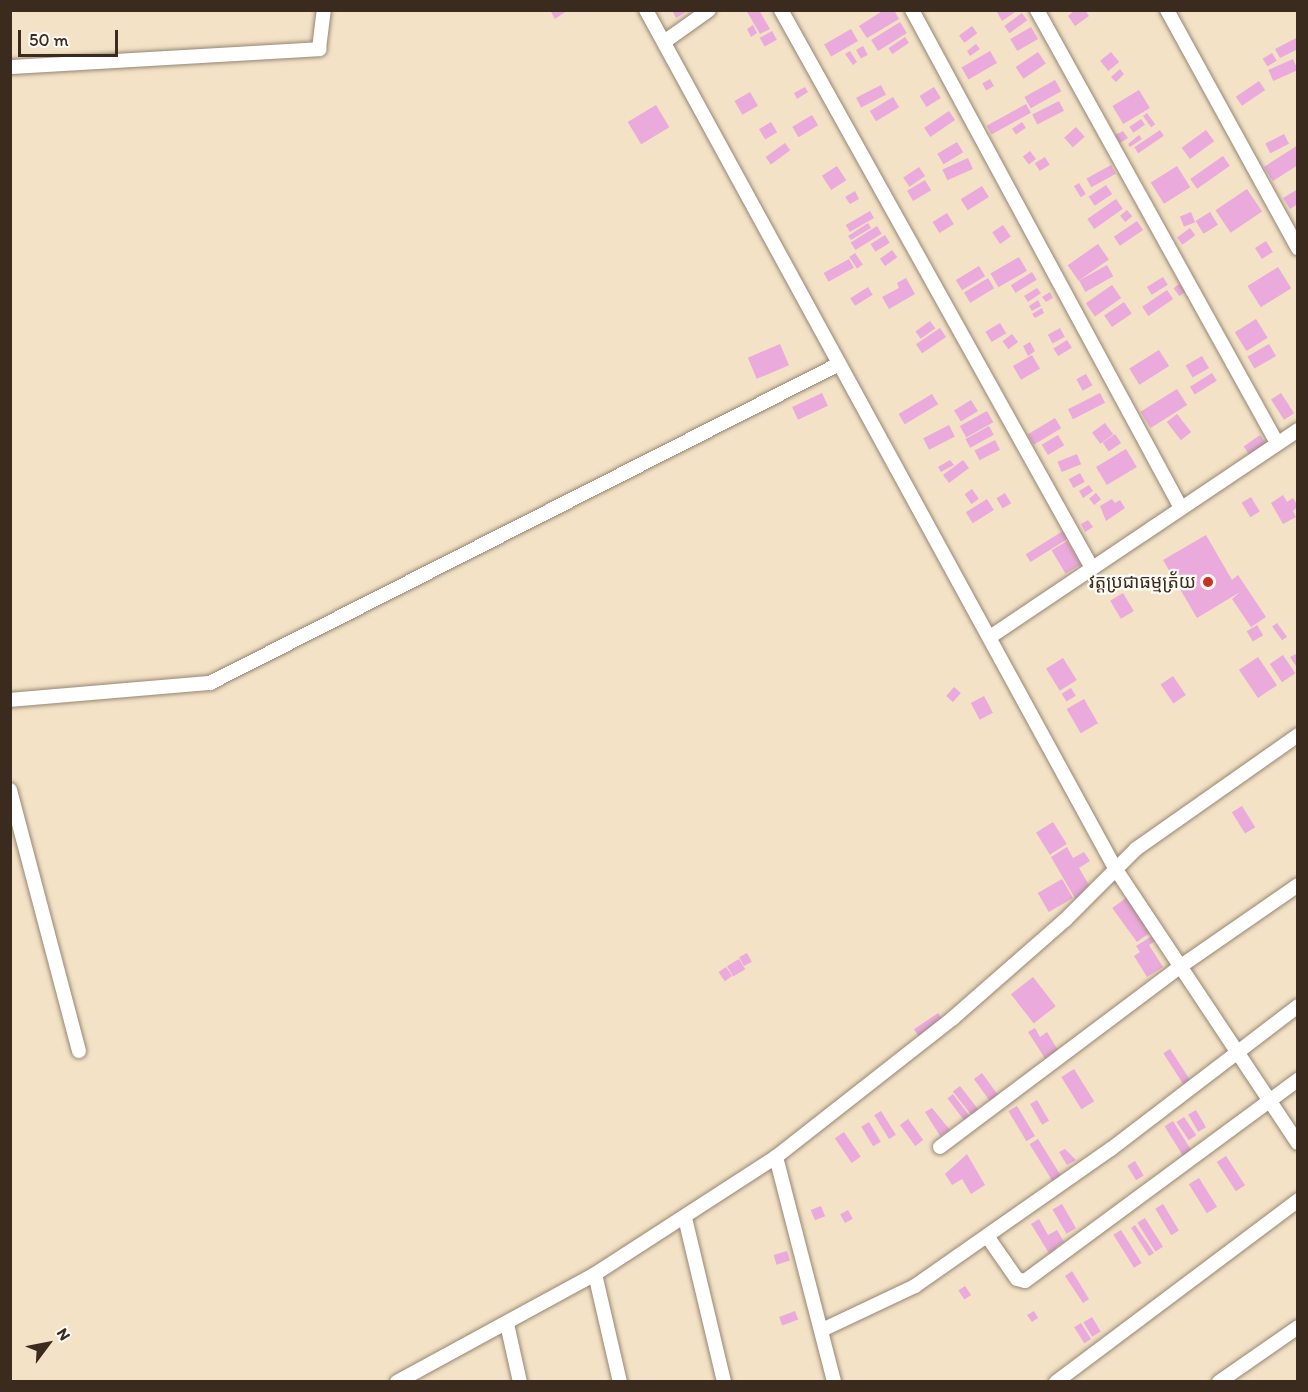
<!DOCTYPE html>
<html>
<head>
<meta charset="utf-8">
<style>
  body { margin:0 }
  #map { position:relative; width:1308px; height:1392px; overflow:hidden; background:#f3e2c6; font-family:Itim,"Noto Sans Khmer",sans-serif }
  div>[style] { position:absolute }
  .building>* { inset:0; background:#eaaadb; transform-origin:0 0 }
  .roads { filter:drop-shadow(0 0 2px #978672) drop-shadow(0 0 2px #978672) }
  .street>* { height:14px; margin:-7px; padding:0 7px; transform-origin:7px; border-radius:7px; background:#fff }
  .dots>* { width:16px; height:16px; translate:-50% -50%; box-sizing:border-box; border:3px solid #fdfcf7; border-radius:50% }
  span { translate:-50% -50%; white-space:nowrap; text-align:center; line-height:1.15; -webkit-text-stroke:4.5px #fdfcf7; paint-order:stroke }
  .poi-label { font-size:18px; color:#3b2a1e }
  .right { translate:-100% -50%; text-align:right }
  .frame { position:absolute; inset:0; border:12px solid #3b2a1e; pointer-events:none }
  .north { position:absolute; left:18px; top:1314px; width:60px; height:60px; -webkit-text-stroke:4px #fdfcf7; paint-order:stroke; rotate:58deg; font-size:16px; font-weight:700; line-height:24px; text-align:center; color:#3b2a1e }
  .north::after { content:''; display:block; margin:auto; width:21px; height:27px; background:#3b2a1e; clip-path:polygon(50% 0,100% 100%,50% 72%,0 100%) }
  .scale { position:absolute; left:18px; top:30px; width:100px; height:27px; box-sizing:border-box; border:3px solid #3b2a1e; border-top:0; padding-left:8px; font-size:18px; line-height:21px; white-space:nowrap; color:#3b2a1e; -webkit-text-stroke:4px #fdfcf7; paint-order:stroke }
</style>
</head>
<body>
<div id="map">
  <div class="building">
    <i style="clip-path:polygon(550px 10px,568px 10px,555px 19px)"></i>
    <i style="clip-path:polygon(672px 10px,689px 10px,676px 18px)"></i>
    <i style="clip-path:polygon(746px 10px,759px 10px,770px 29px,760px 34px)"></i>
    <i style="clip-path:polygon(884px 10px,894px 10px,899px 19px,867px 38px,859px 26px)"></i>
    <i style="clip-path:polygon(996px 10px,1018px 10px,1002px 21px)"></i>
    <i style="clip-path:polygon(1075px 10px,1085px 10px,1089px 16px,1075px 26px,1068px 16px)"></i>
    <i style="left:1022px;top:13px;width:9px;height:22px;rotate:54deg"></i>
    <i style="left:900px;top:22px;width:13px;height:34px;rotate:58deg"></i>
    <i style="clip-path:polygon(753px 25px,757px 33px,751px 37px,747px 29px)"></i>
    <i style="left:972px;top:26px;width:9px;height:16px;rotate:54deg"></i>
    <i style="left:1031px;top:27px;width:14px;height:24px;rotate:60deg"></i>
    <i style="left:851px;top:29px;width:14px;height:31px;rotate:60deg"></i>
    <i style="left:772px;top:31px;width:10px;height:14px;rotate:61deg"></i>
    <i style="left:905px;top:37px;width:7px;height:20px;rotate:56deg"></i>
    <i style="clip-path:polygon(1298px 37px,1298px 49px,1280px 58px,1275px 49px)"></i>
    <i style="clip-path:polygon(976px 44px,980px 49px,970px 56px,967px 51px)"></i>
    <i style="left:863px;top:46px;width:10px;height:8px;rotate:61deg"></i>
    <i style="clip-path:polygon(850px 51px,857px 62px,853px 65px,845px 54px)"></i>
    <i style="left:990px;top:51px;width:14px;height:33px;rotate:60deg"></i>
    <i style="left:1038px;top:52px;width:14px;height:27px;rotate:56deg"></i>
    <i style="left:1111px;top:52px;width:13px;height:14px;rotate:51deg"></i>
    <i style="left:1272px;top:53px;width:9px;height:11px;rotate:58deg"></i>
    <i style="left:1293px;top:59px;width:12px;height:27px;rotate:66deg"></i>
    <i style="clip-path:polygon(1120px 69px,1124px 74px,1116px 82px,1111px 77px)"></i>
    <i style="left:990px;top:79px;width:8px;height:9px;rotate:60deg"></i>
    <i style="left:1055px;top:80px;width:13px;height:35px;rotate:61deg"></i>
    <i style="left:1259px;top:81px;width:11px;height:28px;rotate:56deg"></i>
    <i style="left:881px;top:85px;width:11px;height:28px;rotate:63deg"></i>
    <i style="clip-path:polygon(805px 87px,808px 92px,797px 99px,794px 93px)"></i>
    <i style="left:934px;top:87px;width:13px;height:17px;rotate:58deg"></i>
    <i style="left:1139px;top:90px;width:21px;height:31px;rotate:59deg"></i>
    <i style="left:750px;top:92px;width:16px;height:18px;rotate:60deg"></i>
    <i style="left:893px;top:97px;width:12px;height:27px;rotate:59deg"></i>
    <i style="left:1059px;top:101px;width:11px;height:30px;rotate:63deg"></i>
    <i style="left:1026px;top:104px;width:10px;height:45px;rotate:61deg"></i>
    <i style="left:656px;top:105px;width:26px;height:33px;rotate:59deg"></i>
    <i style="left:949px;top:111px;width:11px;height:30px;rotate:56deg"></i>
    <i style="left:1147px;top:113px;width:14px;height:5px;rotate:54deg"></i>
    <i style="left:812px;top:115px;width:12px;height:23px;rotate:59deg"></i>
    <i style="left:1141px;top:119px;width:7px;height:14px;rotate:56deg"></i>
    <i style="left:771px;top:122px;width:12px;height:14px;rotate:59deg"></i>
    <i style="left:1022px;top:122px;width:7px;height:12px;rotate:56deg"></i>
    <i style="left:1076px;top:127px;width:13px;height:16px;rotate:48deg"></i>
    <i style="left:1160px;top:130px;width:7px;height:31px;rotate:56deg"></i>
    <i style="left:1206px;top:130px;width:14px;height:30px;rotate:54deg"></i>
    <i style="clip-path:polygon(1123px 131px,1128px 138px,1120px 143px,1115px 135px)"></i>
    <i style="left:1284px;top:134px;width:11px;height:21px;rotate:63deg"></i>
    <i style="clip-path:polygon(1139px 135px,1142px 139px,1130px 147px,1128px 144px)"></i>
    <i style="left:957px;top:142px;width:12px;height:23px;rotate:59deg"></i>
    <i style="left:785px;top:143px;width:9px;height:24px;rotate:54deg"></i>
    <i style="clip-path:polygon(1298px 145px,1298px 165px,1273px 181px,1264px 167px)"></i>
    <i style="left:1030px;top:151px;width:10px;height:9px;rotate:53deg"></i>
    <i style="left:1223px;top:156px;width:12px;height:40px;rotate:55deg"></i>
    <i style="left:1045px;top:157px;width:9px;height:12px;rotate:58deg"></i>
    <i style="left:968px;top:158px;width:12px;height:28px;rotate:66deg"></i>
    <i style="left:1111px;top:165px;width:10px;height:28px;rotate:61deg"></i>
    <i style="left:837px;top:166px;width:17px;height:18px;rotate:57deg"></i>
    <i style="left:1177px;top:166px;width:25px;height:31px;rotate:58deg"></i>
    <i style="left:919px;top:167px;width:11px;height:19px;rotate:56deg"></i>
    <i style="left:925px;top:180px;width:12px;height:21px;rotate:59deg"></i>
    <i style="left:1079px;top:183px;width:13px;height:6px;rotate:58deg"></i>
    <i style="left:1106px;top:185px;width:11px;height:21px;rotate:56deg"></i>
    <i style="left:982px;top:186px;width:13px;height:25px;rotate:58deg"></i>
    <i style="left:1247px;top:189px;width:27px;height:38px;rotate:56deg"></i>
    <i style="clip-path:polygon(1298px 189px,1298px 204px,1290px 209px,1283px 198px)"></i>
    <i style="clip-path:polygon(855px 191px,859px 199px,850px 204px,845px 197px)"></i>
    <i style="left:1116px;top:199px;width:12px;height:35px;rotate:55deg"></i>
    <i style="left:1127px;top:210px;width:8px;height:9px;rotate:50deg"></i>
    <i style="left:870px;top:211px;width:8px;height:28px;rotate:60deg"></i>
    <i style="left:1191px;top:212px;width:11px;height:12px;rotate:68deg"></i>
    <i style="left:1210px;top:212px;width:15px;height:17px;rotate:58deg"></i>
    <i style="left:947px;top:213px;width:13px;height:17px;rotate:58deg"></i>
    <i style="left:1137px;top:221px;width:11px;height:28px;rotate:56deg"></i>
    <i style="clip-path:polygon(868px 223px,871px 228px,851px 240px,848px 236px)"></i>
    <i style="left:1003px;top:225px;width:14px;height:13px;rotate:56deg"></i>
    <i style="left:877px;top:226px;width:9px;height:31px;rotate:58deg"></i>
    <i style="left:1190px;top:228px;width:9px;height:16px;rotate:54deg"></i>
    <i style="left:885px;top:235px;width:9px;height:17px;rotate:58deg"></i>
    <i style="left:1266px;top:241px;width:13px;height:13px;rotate:58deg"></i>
    <i style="left:1098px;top:244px;width:19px;height:37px;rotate:55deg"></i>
    <i style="left:892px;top:250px;width:9px;height:15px;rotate:54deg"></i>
    <i style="left:855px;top:253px;width:14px;height:7px;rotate:56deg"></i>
    <i style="left:1019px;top:257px;width:16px;height:33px;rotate:60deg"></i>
    <i style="left:849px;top:259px;width:10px;height:29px;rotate:61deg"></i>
    <i style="left:1107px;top:265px;width:13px;height:32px;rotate:61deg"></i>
    <i style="left:979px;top:266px;width:12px;height:27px;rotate:59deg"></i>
    <i style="left:1278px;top:267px;width:25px;height:36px;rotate:58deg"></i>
    <i style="left:1032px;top:272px;width:9px;height:25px;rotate:58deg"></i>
    <i style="left:1163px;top:277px;width:9px;height:19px;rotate:58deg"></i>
    <i style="clip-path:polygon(906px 278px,915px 294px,889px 309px,882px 297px,899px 288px,897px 283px)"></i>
    <i style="left:988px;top:278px;width:12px;height:28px;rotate:59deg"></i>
    <i style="left:1179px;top:284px;width:10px;height:7px;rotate:53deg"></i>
    <i style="left:1112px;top:285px;width:16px;height:32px;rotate:55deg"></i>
    <i style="left:868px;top:287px;width:9px;height:21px;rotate:58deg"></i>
    <i style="clip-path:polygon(1037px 288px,1041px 293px,1028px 302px,1024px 296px)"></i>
    <i style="left:1167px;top:290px;width:11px;height:30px;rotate:56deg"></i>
    <i style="clip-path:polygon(1050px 292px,1053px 298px,1046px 302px,1042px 297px)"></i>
    <i style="clip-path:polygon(1038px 300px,1041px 306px,1032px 311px,1029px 306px)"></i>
    <i style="left:1124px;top:302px;width:14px;height:24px;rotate:56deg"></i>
    <i style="clip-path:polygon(1042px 308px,1044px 313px,1035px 318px,1032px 314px)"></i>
    <i style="left:1256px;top:319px;width:22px;height:25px;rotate:58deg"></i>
    <i style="left:930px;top:321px;width:9px;height:18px;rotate:54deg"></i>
    <i style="left:1000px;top:323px;width:12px;height:17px;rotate:59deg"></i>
    <i style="left:940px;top:328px;width:11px;height:29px;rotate:56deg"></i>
    <i style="left:1060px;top:328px;width:10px;height:14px;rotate:61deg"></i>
    <i style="left:1012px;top:334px;width:10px;height:12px;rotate:53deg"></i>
    <i style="left:1067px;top:340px;width:9px;height:16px;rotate:58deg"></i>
    <i style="clip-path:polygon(1030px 342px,1035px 351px,1028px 356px,1023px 346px)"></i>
    <i style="left:780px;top:344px;width:23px;height:35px;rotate:67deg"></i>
    <i style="left:1269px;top:344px;width:14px;height:25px;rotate:60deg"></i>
    <i style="left:1159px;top:350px;width:19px;height:35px;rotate:58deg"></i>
    <i style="left:1032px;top:355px;width:16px;height:22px;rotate:60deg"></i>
    <i style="left:1202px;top:356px;width:14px;height:19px;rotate:60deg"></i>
    <i style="left:1212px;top:373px;width:9px;height:26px;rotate:58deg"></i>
    <i style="left:1086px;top:374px;width:13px;height:11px;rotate:61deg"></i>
    <i style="left:1177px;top:389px;width:19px;height:43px;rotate:58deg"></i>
    <i style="left:822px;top:393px;width:14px;height:33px;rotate:65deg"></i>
    <i style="left:1100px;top:393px;width:11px;height:36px;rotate:63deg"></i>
    <i style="left:1281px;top:393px;width:24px;height:12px;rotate:57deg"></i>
    <i style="left:932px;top:394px;width:12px;height:39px;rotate:59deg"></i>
    <i style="left:971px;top:400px;width:13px;height:20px;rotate:58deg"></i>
    <i style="left:987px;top:411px;width:13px;height:31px;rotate:61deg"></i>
    <i style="left:1177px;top:414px;width:23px;height:13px;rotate:52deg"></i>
    <i style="left:1055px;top:418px;width:12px;height:32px;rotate:59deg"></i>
    <i style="left:1105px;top:423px;width:14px;height:16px;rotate:54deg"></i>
    <i style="left:949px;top:425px;width:13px;height:29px;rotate:63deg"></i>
    <i style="left:989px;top:426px;width:10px;height:27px;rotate:61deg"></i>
    <i style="left:1115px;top:434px;width:11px;height:15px;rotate:56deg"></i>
    <i style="left:1058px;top:435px;width:12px;height:19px;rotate:59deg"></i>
    <i style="left:1260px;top:435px;width:12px;height:20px;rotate:55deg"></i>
    <i style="left:995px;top:440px;width:11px;height:23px;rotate:63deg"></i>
    <i style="left:1126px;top:449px;width:21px;height:35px;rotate:59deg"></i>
    <i style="left:1077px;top:454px;width:11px;height:21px;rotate:68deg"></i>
    <i style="clip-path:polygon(950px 460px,954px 465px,941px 472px,938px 467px)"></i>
    <i style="left:963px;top:460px;width:10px;height:25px;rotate:53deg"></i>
    <i style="left:1080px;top:473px;width:10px;height:13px;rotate:61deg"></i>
    <i style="clip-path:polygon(1089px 485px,1093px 491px,1083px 498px,1079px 491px)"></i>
    <i style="left:972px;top:489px;width:12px;height:9px;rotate:55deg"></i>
    <i style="left:1005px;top:493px;width:12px;height:10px;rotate:59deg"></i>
    <i style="left:1096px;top:493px;width:8px;height:9px;rotate:50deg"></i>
    <i style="clip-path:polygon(1283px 495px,1287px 502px,1293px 498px,1298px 506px,1293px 511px,1296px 517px,1283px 524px,1271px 503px)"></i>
    <i style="left:1251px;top:497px;width:17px;height:11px;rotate:59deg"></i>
    <i style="left:987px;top:499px;width:13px;height:25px;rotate:58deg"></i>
    <i style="clip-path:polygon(1112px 499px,1115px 503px,1120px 500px,1125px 508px,1106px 521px,1100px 506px)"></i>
    <i style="clip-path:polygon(1088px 520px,1093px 527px,1085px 532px,1081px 524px)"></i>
    <i style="left:1063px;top:531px;width:9px;height:44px;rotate:58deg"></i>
    <i style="clip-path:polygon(1206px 535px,1232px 580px,1238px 575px,1266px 617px,1251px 627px,1232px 599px,1240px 592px,1197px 618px,1163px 560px)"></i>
    <i style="left:1067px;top:541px;width:27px;height:18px;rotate:59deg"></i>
    <i style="left:1123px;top:593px;width:21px;height:15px;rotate:59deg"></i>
    <i style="left:1277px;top:623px;width:17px;height:6px;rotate:54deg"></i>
    <i style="left:1257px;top:625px;width:12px;height:12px;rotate:59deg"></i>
    <i style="clip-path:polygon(1298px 653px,1298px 669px,1290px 657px)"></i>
    <i style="left:1283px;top:655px;width:22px;height:16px;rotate:56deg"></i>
    <i style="left:1258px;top:657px;width:34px;height:23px;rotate:56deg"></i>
    <i style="left:1063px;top:658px;width:26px;height:20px;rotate:58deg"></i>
    <i style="left:1173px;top:676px;width:23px;height:15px;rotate:56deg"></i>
    <i style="left:954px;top:687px;width:9px;height:12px;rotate:41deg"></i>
    <i style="left:1071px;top:688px;width:9px;height:11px;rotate:58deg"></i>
    <i style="left:984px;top:696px;width:19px;height:15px;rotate:62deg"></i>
    <i style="left:1084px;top:699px;width:28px;height:20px;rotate:60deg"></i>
    <i style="left:1242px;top:806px;width:25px;height:12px;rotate:58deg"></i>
    <i style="left:1053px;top:822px;width:26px;height:20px;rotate:58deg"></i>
    <i style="clip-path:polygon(1067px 847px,1073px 858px,1084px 852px,1090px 861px,1079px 868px,1092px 890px,1076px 900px,1051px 857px)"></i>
    <i style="left:1062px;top:879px;width:22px;height:28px;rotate:60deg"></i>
    <i style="left:1126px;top:898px;width:42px;height:17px;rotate:54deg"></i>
    <i style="clip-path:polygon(1152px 936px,1155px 941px,1149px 945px,1163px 967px,1147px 977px,1134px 956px,1140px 952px,1136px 946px)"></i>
    <i style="left:747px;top:953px;width:10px;height:9px;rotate:61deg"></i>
    <i style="left:739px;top:959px;width:12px;height:14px;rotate:59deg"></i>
    <i style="left:726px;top:967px;width:11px;height:9px;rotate:56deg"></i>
    <i style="left:1033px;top:977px;width:37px;height:28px;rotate:52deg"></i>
    <i style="left:938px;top:1013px;width:11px;height:29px;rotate:56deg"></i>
    <i style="clip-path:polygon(1035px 1028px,1040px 1037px,1047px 1032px,1059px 1052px,1046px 1060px,1028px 1032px)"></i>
    <i style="left:1170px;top:1049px;width:37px;height:8px;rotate:57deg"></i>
    <i style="left:1074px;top:1069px;width:38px;height:15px;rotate:58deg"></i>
    <i style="left:982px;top:1073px;width:31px;height:10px;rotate:54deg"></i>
    <i style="left:960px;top:1086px;width:34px;height:9px;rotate:52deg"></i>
    <i style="left:953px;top:1094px;width:31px;height:7px;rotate:53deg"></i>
    <i style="left:1037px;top:1100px;width:24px;height:8px;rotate:60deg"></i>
    <i style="left:1017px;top:1106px;width:35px;height:10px;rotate:59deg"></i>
    <i style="clip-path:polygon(932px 1108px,950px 1130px,940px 1136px,925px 1112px)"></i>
    <i style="left:1196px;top:1110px;width:20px;height:9px;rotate:60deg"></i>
    <i style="left:881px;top:1111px;width:28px;height:8px;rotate:58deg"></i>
    <i style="left:1184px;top:1117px;width:22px;height:9px;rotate:56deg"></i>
    <i style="left:908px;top:1119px;width:26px;height:10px;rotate:54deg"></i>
    <i style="left:1173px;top:1121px;width:38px;height:10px;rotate:58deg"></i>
    <i style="left:869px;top:1122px;width:23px;height:9px;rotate:59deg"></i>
    <i style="left:844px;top:1132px;width:30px;height:11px;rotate:56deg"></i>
    <i style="left:1038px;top:1139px;width:44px;height:10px;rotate:58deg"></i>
    <i style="clip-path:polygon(1065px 1149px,1076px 1160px,1067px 1165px,1059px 1152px)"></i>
    <i style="clip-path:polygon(967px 1154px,985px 1185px,971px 1194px,962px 1179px,952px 1185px,945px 1174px)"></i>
    <i style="left:1226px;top:1156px;width:35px;height:11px;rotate:57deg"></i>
    <i style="left:1135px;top:1161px;width:17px;height:9px;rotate:59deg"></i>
    <i style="left:1199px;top:1178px;width:34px;height:12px;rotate:58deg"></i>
    <i style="left:1062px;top:1204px;width:28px;height:11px;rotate:60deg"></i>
    <i style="left:1163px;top:1204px;width:31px;height:9px;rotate:59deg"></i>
    <i style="left:821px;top:1206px;width:11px;height:11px;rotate:68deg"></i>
    <i style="left:848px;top:1210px;width:10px;height:9px;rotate:61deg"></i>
    <i style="left:1145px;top:1218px;width:34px;height:9px;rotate:58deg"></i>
    <i style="clip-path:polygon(1039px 1219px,1048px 1235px,1057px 1230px,1064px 1242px,1056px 1247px,1060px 1253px,1052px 1258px,1031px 1224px)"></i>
    <i style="clip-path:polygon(1135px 1225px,1154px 1253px,1149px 1256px,1131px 1228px)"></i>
    <i style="left:1121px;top:1230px;width:39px;height:9px;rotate:58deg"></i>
    <i style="left:787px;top:1251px;width:10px;height:14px;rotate:73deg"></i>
    <i style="clip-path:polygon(1072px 1271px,1089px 1299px,1083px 1303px,1065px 1276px)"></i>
    <i style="left:965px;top:1286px;width:11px;height:8px;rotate:56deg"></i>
    <i style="left:795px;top:1311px;width:9px;height:17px;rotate:69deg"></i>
    <i style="clip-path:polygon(1034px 1311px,1038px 1318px,1032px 1322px,1027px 1315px)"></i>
    <i style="left:1092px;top:1317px;width:17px;height:10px;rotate:59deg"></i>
    <i style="left:1081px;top:1323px;width:19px;height:8px;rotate:58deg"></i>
  </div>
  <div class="roads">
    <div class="street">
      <i style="left:646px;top:10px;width:978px;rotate:61.34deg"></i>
      <i style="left:1115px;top:868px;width:330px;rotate:56.4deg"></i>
      <i style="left:781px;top:10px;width:639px;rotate:60.87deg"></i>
      <i style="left:912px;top:10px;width:566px;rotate:61.62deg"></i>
      <i style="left:1037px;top:10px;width:495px;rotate:61deg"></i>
      <i style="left:1167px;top:10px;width:272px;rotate:61.2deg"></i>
      <i style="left:664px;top:42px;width:55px;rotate:-35.4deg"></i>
      <i style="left:10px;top:67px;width:310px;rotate:-3.3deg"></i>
      <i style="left:319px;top:49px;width:39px;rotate:-83deg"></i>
      <i style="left:990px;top:637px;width:371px;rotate:-33.9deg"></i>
      <i style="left:10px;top:700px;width:201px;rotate:-4.9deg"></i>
      <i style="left:210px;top:683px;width:705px;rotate:-26.89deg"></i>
      <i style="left:10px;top:790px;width:270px;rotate:75.2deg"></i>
      <i style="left:940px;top:1147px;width:301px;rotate:-36.9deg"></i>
      <i style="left:1181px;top:966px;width:142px;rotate:-34.7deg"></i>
      <i style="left:776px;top:1157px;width:232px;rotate:75.5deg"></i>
      <i style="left:685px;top:1218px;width:169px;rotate:76.6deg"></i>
      <i style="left:987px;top:1236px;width:52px;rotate:55.1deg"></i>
      <i style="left:1017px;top:1279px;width:8px;rotate:14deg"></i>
      <i style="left:1025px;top:1281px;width:339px;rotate:-36.4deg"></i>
      <i style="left:595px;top:1274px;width:111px;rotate:77deg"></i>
      <i style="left:507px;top:1324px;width:59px;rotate:77.4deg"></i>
      <i style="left:822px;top:1330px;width:103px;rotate:-25.3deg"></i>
      <i style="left:915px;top:1286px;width:239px;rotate:-35deg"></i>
      <i style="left:1111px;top:1149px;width:235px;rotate:-37.4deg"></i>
      <i style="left:397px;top:1382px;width:226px;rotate:-28.6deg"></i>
      <i style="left:595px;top:1274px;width:216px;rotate:-32.9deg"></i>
      <i style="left:776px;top:1157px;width:225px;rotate:-38.1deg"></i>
      <i style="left:953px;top:1018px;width:149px;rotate:-41.2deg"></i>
      <i style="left:1065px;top:920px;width:100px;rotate:-45deg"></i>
      <i style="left:1136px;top:849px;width:198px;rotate:-35.1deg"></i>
      <i style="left:1056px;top:1382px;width:303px;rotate:-36.9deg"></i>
      <i style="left:1219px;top:1382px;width:96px;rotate:-34.8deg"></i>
    </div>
  </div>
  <div class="dots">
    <i style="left:1208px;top:582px;background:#c8321e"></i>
  </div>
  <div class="poi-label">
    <span class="right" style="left:1196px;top:582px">វត្តប្រជាធម្មត្រ័យ</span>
  </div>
  <div class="frame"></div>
  <div class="north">N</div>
  <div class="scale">50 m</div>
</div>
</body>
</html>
